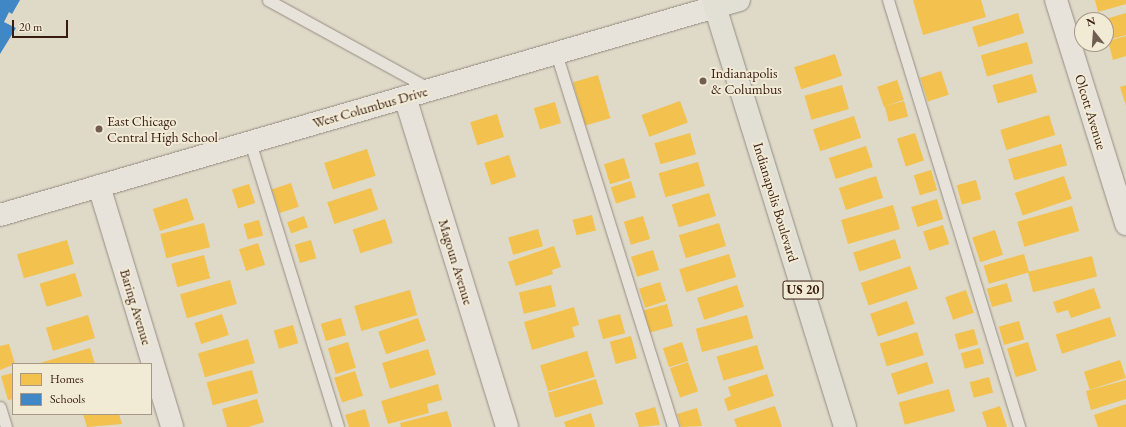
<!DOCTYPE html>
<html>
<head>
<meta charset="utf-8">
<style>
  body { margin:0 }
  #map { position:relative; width:1126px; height:427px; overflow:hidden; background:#dfd9c8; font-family:"EB Garamond",serif }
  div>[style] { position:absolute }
  .homes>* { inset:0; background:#f2c14e; transform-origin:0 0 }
  .schools>* { inset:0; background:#3f88c5 }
  .roads { filter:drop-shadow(0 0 1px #948d82) drop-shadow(0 0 1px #948d82) }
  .lane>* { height:11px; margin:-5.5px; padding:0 5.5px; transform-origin:5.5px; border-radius:5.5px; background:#e7e3db }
  .street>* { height:22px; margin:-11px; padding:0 11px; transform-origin:11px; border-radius:11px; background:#e7e3db }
  .primary>* { height:22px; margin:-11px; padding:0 11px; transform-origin:11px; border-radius:11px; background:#e2dfd5 }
  .dots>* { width:11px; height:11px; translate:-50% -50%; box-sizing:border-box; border:2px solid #f1ead5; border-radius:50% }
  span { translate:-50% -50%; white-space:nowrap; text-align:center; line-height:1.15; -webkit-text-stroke:4px #f1ead5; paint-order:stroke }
  .shield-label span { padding:1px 3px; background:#f1ead5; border:1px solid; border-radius:3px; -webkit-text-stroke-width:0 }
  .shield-label { font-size:13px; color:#371b0f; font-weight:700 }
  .poi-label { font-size:14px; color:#371b0f }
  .left { translate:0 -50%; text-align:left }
  .street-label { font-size:14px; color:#371b0f }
  .legend { position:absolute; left:12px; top:363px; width:140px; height:52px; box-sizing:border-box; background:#f1ead5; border:1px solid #a79786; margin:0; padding:5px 7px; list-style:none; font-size:12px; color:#371b0f }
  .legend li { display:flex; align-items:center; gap:8px; height:20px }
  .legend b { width:20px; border:1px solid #a79786 }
  .north { position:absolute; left:1074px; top:12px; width:40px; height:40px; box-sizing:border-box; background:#f1ead5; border:1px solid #a79786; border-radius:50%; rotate:343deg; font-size:11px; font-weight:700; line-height:16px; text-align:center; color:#371b0f }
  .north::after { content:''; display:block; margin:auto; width:14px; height:18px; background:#725e50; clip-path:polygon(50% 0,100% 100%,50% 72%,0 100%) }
  .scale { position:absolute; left:12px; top:20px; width:56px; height:18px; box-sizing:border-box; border:2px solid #371b0f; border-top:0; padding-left:5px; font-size:12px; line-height:14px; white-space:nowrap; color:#371b0f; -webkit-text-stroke:3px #f1ead5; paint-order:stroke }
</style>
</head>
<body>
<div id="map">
  <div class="homes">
    <i style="clip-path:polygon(913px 0,981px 0,986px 17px,923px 35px)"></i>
    <i style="clip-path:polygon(1095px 0,1126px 0,1126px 4px,1098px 12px)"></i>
    <i style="left:1018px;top:13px;width:21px;height:48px;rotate:73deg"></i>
    <i style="clip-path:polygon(1126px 13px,1126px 35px,1108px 40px,1106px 20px,1102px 20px)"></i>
    <i style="clip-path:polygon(1126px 36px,1126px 56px,1113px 60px,1108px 41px)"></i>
    <i style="left:1027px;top:42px;width:22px;height:48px;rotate:74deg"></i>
    <i style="left:835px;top:54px;width:23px;height:43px;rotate:72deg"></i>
    <i style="left:941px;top:71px;width:25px;height:22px;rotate:72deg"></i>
    <i style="left:1032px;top:74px;width:19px;height:41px;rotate:74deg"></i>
    <i style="left:598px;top:75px;width:45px;height:26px;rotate:74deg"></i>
    <i style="left:897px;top:80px;width:21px;height:21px;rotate:71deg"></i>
    <i style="left:842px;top:85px;width:25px;height:39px;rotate:74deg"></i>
    <i style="clip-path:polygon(1126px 85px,1126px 106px,1120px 87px)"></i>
    <i style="left:680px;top:101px;width:23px;height:41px;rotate:70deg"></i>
    <i style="left:904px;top:101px;width:16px;height:20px;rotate:75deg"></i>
    <i style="left:555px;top:102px;width:22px;height:22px;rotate:74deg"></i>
    <i style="left:497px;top:114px;width:24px;height:28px;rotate:73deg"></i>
    <i style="left:1049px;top:115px;width:21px;height:51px;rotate:73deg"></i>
    <i style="left:854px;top:116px;width:23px;height:43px;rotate:72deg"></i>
    <i style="left:690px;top:133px;width:22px;height:37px;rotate:74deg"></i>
    <i style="left:915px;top:133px;width:29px;height:19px;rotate:72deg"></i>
    <i style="left:1061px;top:144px;width:22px;height:55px;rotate:74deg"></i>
    <i style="left:866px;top:146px;width:22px;height:39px;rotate:72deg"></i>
    <i style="left:367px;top:149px;width:28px;height:45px;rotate:72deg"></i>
    <i style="left:509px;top:155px;width:23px;height:26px;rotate:72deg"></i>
    <i style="left:624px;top:158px;width:21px;height:21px;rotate:73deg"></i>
    <i style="left:698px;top:162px;width:25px;height:41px;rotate:74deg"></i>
    <i style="left:931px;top:170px;width:21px;height:18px;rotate:73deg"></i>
    <i style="left:876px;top:176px;width:23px;height:39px;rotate:72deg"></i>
    <i style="left:1064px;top:176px;width:24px;height:52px;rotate:71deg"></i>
    <i style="left:976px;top:180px;width:20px;height:20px;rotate:75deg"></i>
    <i style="left:631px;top:181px;width:17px;height:21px;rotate:73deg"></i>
    <i style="left:291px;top:183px;width:25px;height:20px;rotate:72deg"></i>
    <i style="left:249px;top:184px;width:20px;height:18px;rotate:72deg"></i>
    <i style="left:371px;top:188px;width:23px;height:46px;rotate:72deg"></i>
    <i style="left:709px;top:193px;width:24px;height:39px;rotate:73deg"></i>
    <i style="left:187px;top:198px;width:23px;height:36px;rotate:72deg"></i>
    <i style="left:937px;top:199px;width:21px;height:27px;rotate:73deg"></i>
    <i style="left:893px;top:205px;width:25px;height:54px;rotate:74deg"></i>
    <i style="left:1072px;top:206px;width:26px;height:57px;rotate:74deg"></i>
    <i style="left:592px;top:215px;width:16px;height:20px;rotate:76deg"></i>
    <i style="left:304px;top:216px;width:12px;height:18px;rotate:70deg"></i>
    <i style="left:643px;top:216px;width:24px;height:20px;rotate:73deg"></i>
    <i style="left:385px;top:219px;width:25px;height:34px;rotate:72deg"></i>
    <i style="left:259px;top:220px;width:16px;height:16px;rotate:75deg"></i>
    <i style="left:204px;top:223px;width:25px;height:45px;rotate:76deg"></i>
    <i style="left:719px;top:223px;width:24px;height:42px;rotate:73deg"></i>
    <i style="left:943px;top:225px;width:20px;height:21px;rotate:72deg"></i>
    <i style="left:538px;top:229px;width:18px;height:31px;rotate:74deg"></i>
    <i style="left:995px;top:230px;width:26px;height:24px;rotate:72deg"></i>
    <i style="left:895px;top:239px;width:20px;height:44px;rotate:72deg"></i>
    <i style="left:67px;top:240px;width:25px;height:52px;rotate:74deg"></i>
    <i style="left:311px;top:240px;width:19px;height:17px;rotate:74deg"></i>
    <i style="left:258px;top:243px;width:23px;height:20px;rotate:72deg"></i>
    <i style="clip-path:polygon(554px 246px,561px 267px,552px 270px,553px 274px,516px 286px,508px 262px)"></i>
    <i style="left:653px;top:250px;width:21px;height:23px;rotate:73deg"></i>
    <i style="left:729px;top:254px;width:24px;height:52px;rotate:73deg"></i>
    <i style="left:1024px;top:254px;width:19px;height:42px;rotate:74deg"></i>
    <i style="left:204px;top:255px;width:24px;height:34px;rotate:75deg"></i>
    <i style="left:1092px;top:256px;width:21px;height:66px;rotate:76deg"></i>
    <i style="left:910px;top:266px;width:24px;height:52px;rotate:71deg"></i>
    <i style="left:75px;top:273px;width:24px;height:37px;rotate:73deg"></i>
    <i style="left:230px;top:280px;width:25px;height:52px;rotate:74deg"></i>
    <i style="left:660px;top:282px;width:20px;height:22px;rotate:72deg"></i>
    <i style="left:1007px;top:283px;width:19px;height:21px;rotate:74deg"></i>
    <i style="left:551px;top:285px;width:22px;height:33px;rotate:77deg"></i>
    <i style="left:737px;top:285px;width:23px;height:42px;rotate:72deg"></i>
    <i style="clip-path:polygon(1094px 288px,1101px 308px,1071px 318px,1068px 310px,1057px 313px,1053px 302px)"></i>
    <i style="left:410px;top:290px;width:26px;height:58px;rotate:74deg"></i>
    <i style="left:966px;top:290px;width:24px;height:22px;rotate:71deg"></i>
    <i style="left:907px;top:301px;width:24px;height:39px;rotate:71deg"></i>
    <i style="left:667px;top:304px;width:23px;height:24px;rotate:75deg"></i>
    <i style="clip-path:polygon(574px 307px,579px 325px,572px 327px,575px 337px,532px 350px,524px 322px)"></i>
    <i style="left:222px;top:314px;width:22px;height:29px;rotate:72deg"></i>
    <i style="left:620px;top:314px;width:20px;height:23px;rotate:75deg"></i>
    <i style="left:88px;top:315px;width:24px;height:44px;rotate:73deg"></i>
    <i style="left:747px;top:315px;width:24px;height:53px;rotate:75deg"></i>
    <i style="left:1110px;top:317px;width:20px;height:57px;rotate:72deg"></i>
    <i style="left:341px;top:318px;width:18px;height:21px;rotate:74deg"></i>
    <i style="left:418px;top:318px;width:24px;height:42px;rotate:71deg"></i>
    <i style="left:1019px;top:321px;width:19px;height:21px;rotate:74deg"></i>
    <i style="left:293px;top:325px;width:19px;height:20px;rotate:74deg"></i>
    <i style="left:974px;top:329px;width:16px;height:20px;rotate:75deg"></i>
    <i style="left:917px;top:332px;width:24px;height:39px;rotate:73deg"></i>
    <i style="left:631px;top:336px;width:23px;height:22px;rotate:75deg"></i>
    <i style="left:248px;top:339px;width:25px;height:52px;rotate:74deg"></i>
    <i style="left:348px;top:342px;width:27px;height:21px;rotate:73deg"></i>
    <i style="left:682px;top:342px;width:20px;height:20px;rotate:72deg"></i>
    <i style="left:1028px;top:342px;width:30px;height:22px;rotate:73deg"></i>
    <i style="clip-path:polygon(9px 344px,15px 364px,0 370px,0 346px)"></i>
    <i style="left:757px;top:345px;width:25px;height:42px;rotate:74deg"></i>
    <i style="clip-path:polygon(90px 348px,95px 364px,40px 364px,40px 363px)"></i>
    <i style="left:980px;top:348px;width:16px;height:20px;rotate:75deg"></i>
    <i style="left:428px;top:349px;width:27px;height:48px;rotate:73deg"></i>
    <i style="left:587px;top:351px;width:27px;height:49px;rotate:73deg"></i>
    <i style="left:1120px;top:360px;width:19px;height:38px;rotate:72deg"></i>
    <i style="left:688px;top:362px;width:31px;height:19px;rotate:71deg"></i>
    <i style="left:927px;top:362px;width:22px;height:38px;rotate:72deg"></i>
    <i style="left:252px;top:370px;width:24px;height:47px;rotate:75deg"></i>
    <i style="left:355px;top:371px;width:26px;height:22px;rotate:72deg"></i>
    <i style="clip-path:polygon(13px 373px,13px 399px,8px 400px,1px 376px)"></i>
    <i style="clip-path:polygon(767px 374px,774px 396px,728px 411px,724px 399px,731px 396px,728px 387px)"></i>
    <i style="left:989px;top:377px;width:16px;height:20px;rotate:75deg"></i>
    <i style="left:596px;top:379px;width:26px;height:50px;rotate:74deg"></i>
    <i style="clip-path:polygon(1126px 380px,1126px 399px,1091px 410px,1086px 391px)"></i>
    <i style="clip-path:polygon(438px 384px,442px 400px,427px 404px,429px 413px,388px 424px,381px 401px)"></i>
    <i style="left:949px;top:389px;width:23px;height:52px;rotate:75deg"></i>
    <i style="clip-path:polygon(257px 399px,264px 422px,248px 427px,227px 427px,222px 409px)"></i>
    <i style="clip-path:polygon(1126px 404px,1126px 427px,1098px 427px,1094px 415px)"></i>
    <i style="clip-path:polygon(775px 406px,782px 427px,737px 427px,734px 419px)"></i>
    <i style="clip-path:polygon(1000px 406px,1007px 427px,987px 427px,982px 412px)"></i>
    <i style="clip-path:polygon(655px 407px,660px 425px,639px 427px,635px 413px)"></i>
    <i style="clip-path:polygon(697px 408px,702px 426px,681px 427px,677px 414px)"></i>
    <i style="clip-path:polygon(365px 409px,370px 427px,349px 427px,345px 415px)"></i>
    <i style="clip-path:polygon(447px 411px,452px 427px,401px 427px,400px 423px)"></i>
    <i style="clip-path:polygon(591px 413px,595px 427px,566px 427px,564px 422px)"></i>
    <i style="clip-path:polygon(83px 414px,119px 414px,122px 424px,87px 427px)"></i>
  </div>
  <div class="schools">
    <i style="clip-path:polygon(0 0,20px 0,12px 14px,9px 12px,4px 22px,16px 28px,0 54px)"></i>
  </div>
  <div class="roads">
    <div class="lane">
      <i style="left:268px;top:0;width:185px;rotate:28.8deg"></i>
      <i style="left:888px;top:0;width:447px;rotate:72.9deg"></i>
      <i style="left:556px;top:53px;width:392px;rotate:72.6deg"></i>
      <i style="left:250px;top:142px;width:298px;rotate:72.8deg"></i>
      <i style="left:0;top:407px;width:21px;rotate:73deg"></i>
    </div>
    <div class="street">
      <i style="left:1056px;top:0;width:235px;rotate:72.6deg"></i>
      <i style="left:405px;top:97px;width:345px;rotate:72.8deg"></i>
      <i style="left:99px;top:186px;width:252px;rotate:73.1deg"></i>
      <i style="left:0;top:215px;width:745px;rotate:-16.22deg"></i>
    </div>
    <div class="primary">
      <i style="left:713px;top:0;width:447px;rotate:72.8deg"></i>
      <i style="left:715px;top:7px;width:25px;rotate:-16deg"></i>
    </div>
  </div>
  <div class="dots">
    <i style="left:703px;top:81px;background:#725e50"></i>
    <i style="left:99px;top:129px;background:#725e50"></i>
  </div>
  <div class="shield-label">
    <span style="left:803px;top:290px">US 20</span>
  </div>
  <div class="poi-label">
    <span class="left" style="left:711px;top:81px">Indianapolis<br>&amp; Columbus</span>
    <span class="left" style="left:107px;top:129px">East Chicago<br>Central High School</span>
  </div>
  <div class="street-label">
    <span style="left:370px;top:107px;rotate:-16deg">West Columbus Drive</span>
    <span style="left:1091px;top:112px;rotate:73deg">Olcott Avenue</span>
    <span style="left:776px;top:202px;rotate:73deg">Indianapolis Boulevard</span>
    <span style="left:456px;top:262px;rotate:73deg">Magoun Avenue</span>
    <span style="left:136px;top:307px;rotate:73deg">Baring Avenue</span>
  </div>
  <ul class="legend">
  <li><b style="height:11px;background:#f2c14e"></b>Homes</li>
  <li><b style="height:11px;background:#3f88c5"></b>Schools</li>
  </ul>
  <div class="north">N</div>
  <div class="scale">20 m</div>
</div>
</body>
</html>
